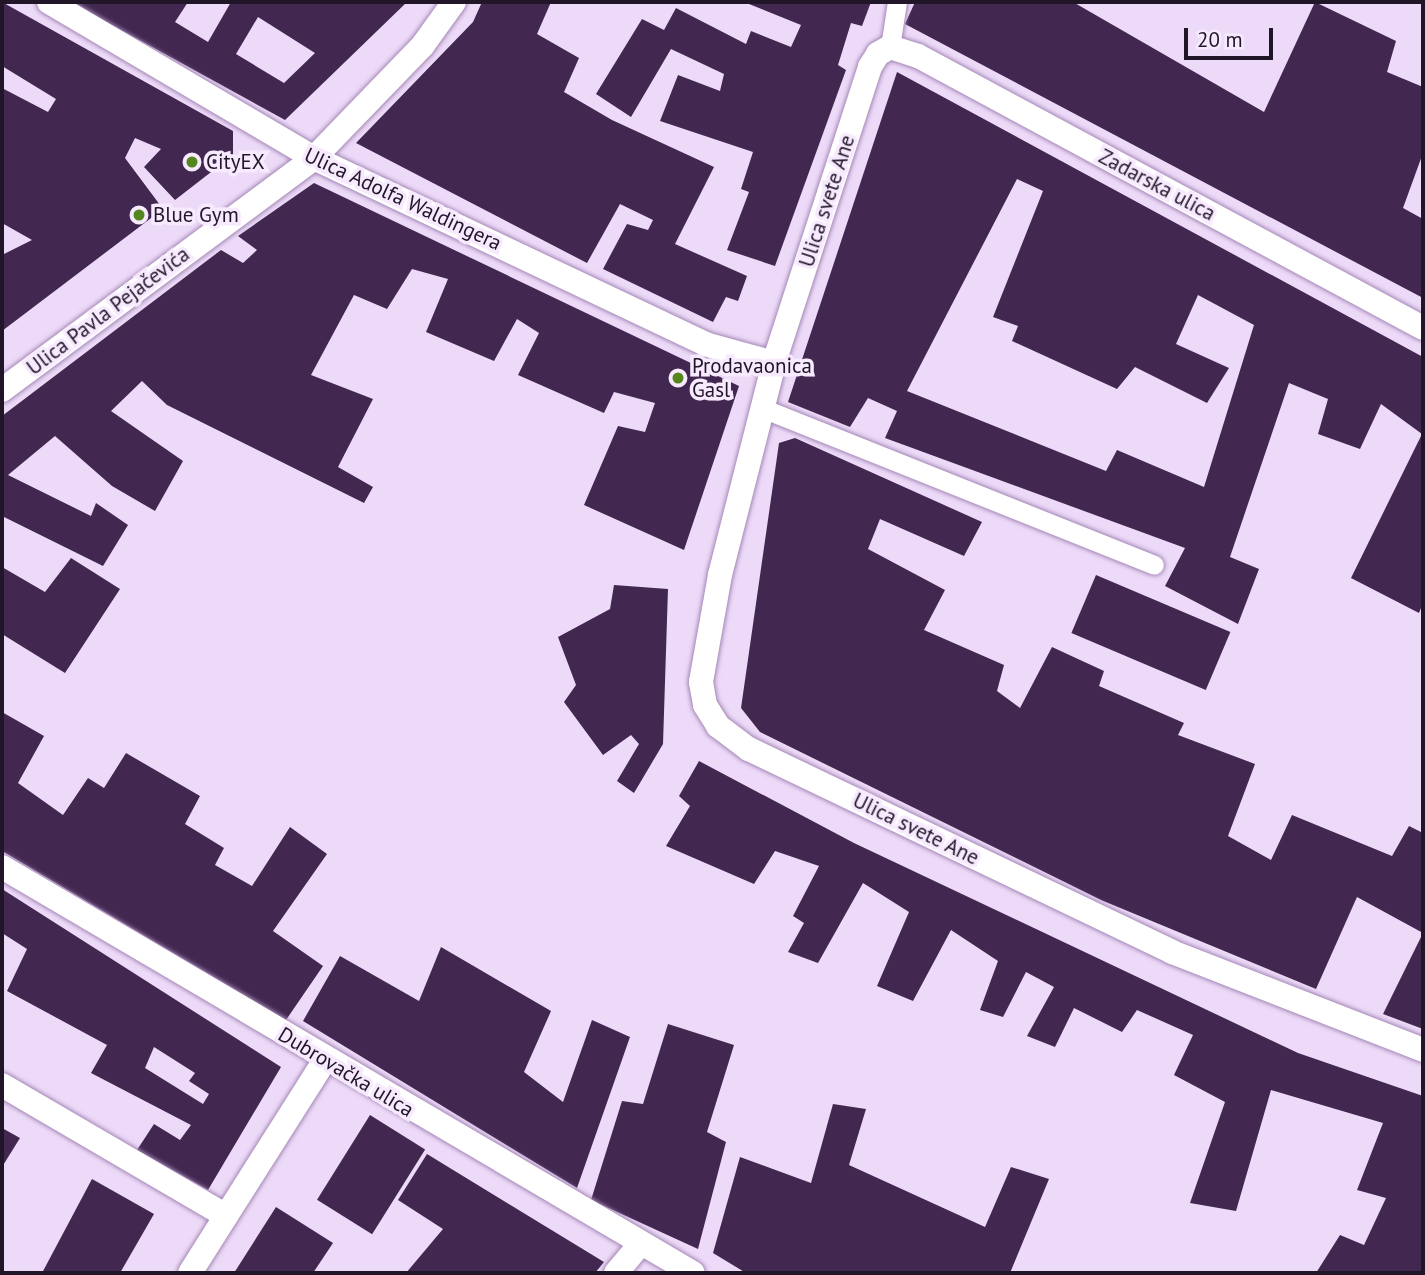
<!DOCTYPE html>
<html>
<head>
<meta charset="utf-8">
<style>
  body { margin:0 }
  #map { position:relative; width:1425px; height:1275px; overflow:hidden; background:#eddaf8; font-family:"PT Sans",sans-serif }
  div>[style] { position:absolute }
  .building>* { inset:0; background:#422850; transform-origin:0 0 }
  .roads { filter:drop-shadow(0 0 2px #a487b6) drop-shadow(0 0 2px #a487b6) }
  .pedestrian>* { height:19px; margin:-9.5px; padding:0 9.5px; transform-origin:9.5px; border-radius:9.5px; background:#fff }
  .minor>* { height:24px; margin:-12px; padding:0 12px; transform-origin:12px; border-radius:12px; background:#fff }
  .dots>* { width:19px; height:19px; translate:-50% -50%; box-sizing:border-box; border:4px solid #f7eafe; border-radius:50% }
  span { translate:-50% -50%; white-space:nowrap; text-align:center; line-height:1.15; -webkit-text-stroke:7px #f7eafe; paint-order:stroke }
  .poi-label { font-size:21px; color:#211628 }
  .left { translate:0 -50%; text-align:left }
  .street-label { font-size:21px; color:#211628 }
  .frame { position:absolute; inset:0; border:4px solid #211628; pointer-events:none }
  .scale { position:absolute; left:1184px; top:28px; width:89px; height:32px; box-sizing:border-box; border:4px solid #211628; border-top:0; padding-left:9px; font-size:21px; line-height:24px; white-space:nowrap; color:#211628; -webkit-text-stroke:5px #f7eafe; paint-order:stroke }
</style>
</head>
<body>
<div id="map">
  <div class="building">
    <i style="clip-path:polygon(2px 2px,233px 131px,233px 155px,175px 200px,144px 167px,161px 149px,135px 138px,125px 158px,163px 209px,2px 331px,2px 255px,32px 240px,2px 223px,2px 88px,48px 112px,56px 99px,2px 66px)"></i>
    <i style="clip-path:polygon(evenodd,70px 2px,188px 2px,175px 22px,208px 42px,231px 2px,407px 2px,285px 120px,70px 2px,258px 17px,315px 53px,284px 83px,236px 54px,258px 17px)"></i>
    <i style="clip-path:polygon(482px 2px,551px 2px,537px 34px,579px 58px,564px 92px,612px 120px,714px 167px,675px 244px,747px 276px,738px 301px,726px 297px,713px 322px,603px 269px,627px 224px,648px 230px,653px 220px,620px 204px,587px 263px,356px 143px,473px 22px)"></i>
    <i style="clip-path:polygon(744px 2px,871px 2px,862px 26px,851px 23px,838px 65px,846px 70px,775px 266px,727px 250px,749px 192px,741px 189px,753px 152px,660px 121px,678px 75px,720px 91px,724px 74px,671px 49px,631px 117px,596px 94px,642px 19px,664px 30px,676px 8px,746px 44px,751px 31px,791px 47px,801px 25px)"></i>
    <i style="clip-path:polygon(915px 2px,1073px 2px,1264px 112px,1315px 2px,1396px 41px,1387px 72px,1423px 87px,1423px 153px,1403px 208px,1423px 219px,1423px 298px,905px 24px)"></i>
    <i style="clip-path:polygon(evenodd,897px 72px,1423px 357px,1423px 603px,1419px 613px,1351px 578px,1422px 434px,1381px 404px,1360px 449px,1318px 434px,1328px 399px,1289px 383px,1230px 557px,1259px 569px,1238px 624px,1165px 586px,1185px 548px,885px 438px,897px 411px,868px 398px,850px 427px,788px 402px,897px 72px,1017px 179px,1043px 191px,993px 317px,1018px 326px,1012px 341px,1117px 389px,1135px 367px,1207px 403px,1229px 368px,1176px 344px,1198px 295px,1254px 325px,1204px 487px,1117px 450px,1106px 471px,907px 391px,1017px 179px)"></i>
    <i style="clip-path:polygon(314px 183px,739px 386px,684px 550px,584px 505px,618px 426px,645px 432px,655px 403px,614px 392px,604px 413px,518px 375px,539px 333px,517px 319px,494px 361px,426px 332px,448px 279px,412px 269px,387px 309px,354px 295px,311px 375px,373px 399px,338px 467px,373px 487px,364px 503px,167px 405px,142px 381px,111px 411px,183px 461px,155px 511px,112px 486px,55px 436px,8px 475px,91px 516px,96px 503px,128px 525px,103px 566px,2px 516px,2px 416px,221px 250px,243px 263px,257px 250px,238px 236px)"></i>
    <i style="clip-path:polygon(795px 438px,982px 522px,964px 556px,880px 519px,868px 549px,945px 590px,924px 630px,1004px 665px,997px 691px,1020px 708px,1052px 647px,1104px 671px,1099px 686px,1184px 723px,1178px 735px,1255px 764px,1228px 836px,1271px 860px,1292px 815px,1392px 856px,1409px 826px,1423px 833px,1423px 933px,1357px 897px,1316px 989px,1101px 900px,760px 732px,741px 708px,779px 443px)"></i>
    <i style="clip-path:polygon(71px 558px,120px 589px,65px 673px,2px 634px,2px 567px,45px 592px)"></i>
    <i style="left:1096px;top:575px;width:146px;height:63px;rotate:23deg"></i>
    <i style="clip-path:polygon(614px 585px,668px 589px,663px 744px,634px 793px,617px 781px,639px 744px,631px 735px,603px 755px,564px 702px,576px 685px,558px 637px,610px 609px)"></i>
    <i style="clip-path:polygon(2px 712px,44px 736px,18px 783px,63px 815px,88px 778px,104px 788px,126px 753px,200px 796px,185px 824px,224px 848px,215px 865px,252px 886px,290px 827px,327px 854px,273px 931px,323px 966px,286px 1020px,2px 851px)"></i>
    <i style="clip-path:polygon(699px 761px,854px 843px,1298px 1053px,1423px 1096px,1423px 1273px,1316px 1273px,1340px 1235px,1364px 1245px,1386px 1198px,1357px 1190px,1383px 1123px,1271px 1090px,1236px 1211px,1190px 1203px,1225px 1102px,1174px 1075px,1193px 1035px,1137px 1010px,1122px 1032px,1074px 1008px,1055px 1047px,1027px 1036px,1054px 987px,1026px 972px,1003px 1017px,980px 1010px,998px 961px,951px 930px,913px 1001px,877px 986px,909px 912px,863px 883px,818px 963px,788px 952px,804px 923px,793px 916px,819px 866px,775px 851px,754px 884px,666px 846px,690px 806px,679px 796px)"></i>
    <i style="clip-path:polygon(evenodd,2px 889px,281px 1067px,208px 1190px,137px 1150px,154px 1124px,180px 1140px,191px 1125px,91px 1073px,107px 1045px,7px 991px,27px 949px,2px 933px,2px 889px,154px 1047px,195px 1073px,189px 1081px,209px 1094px,203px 1104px,145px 1068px,154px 1047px)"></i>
    <i style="clip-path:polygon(1423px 933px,1423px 1029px,1383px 1014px)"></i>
    <i style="clip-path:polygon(441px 947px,551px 1011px,524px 1072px,563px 1102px,592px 1020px,630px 1037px,577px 1188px,303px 1021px,340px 956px,419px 1001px)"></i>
    <i style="clip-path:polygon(668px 1024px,734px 1045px,707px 1132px,726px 1142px,698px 1249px,591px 1200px,622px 1101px,643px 1104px)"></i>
    <i style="clip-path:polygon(833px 1104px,866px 1109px,849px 1165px,985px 1227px,1011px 1167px,1049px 1179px,1010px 1273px,746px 1273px,713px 1253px,740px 1157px,811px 1183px)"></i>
    <i style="left:370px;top:1115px;width:65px;height:100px;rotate:32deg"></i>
    <i style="clip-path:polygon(2px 1128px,20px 1138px,2px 1167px)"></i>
    <i style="clip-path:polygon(427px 1154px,604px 1262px,595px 1273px,406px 1273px,443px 1229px,398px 1200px)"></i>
    <i style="clip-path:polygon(92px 1179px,154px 1214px,120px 1273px,42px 1273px)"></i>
    <i style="clip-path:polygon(276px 1207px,333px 1243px,313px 1273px,234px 1273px)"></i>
  </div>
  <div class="roads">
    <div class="pedestrian">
      <i style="left:890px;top:47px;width:46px;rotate:-81.2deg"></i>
      <i style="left:762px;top:408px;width:422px;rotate:21.8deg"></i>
    </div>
    <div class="minor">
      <i style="left:49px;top:2px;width:308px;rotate:30.5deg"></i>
      <i style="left:314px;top:158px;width:433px;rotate:25.4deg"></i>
      <i style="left:705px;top:344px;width:72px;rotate:15.4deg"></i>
      <i style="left:1423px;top:328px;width:574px;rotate:-151.69deg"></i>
      <i style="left:918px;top:56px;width:29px;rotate:-162deg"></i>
      <i style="left:890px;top:47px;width:14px;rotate:150deg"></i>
      <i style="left:878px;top:54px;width:15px;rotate:122deg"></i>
      <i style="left:870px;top:67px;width:311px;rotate:108deg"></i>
      <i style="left:774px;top:363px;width:219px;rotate:104.3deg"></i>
      <i style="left:720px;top:575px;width:109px;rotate:100.1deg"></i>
      <i style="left:701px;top:682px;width:23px;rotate:80deg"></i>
      <i style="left:705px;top:705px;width:25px;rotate:58deg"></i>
      <i style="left:718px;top:726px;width:39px;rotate:37deg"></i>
      <i style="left:749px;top:749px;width:469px;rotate:25.6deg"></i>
      <i style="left:1172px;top:952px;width:269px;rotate:21.3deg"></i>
      <i style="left:2px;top:390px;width:389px;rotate:-36.6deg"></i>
      <i style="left:314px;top:158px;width:157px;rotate:-46deg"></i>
      <i style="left:423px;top:45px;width:53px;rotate:-54.2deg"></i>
      <i style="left:2px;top:867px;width:801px;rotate:30.44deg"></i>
      <i style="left:2px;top:1085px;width:259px;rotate:30.3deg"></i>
      <i style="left:226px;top:1216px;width:67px;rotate:122.3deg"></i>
      <i style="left:226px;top:1216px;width:185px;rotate:-57.6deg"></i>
      <i style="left:616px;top:1273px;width:38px;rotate:-50deg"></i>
    </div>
  </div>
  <div class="dots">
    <i style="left:192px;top:162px;background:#53871e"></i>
    <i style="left:139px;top:215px;background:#53871e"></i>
    <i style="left:678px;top:378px;background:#53871e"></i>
  </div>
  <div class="poi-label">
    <span class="left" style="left:206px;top:162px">CityEX</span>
    <span class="left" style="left:153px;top:215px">Blue Gym</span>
    <span class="left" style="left:692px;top:378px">Prodavaonica<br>Gasl</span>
  </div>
  <div class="street-label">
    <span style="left:1157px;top:185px;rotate:28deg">Zadarska ulica</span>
    <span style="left:403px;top:199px;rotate:25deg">Ulica Adolfa Waldingera</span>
    <span style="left:827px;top:201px;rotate:-72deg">Ulica svete Ane</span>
    <span style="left:108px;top:311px;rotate:-37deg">Ulica Pavla Pejačevića</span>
    <span style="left:916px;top:829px;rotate:26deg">Ulica svete Ane</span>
    <span style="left:346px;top:1072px;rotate:31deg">Dubrovačka ulica</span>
  </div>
  <div class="frame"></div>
  <div class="scale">20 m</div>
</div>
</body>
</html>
